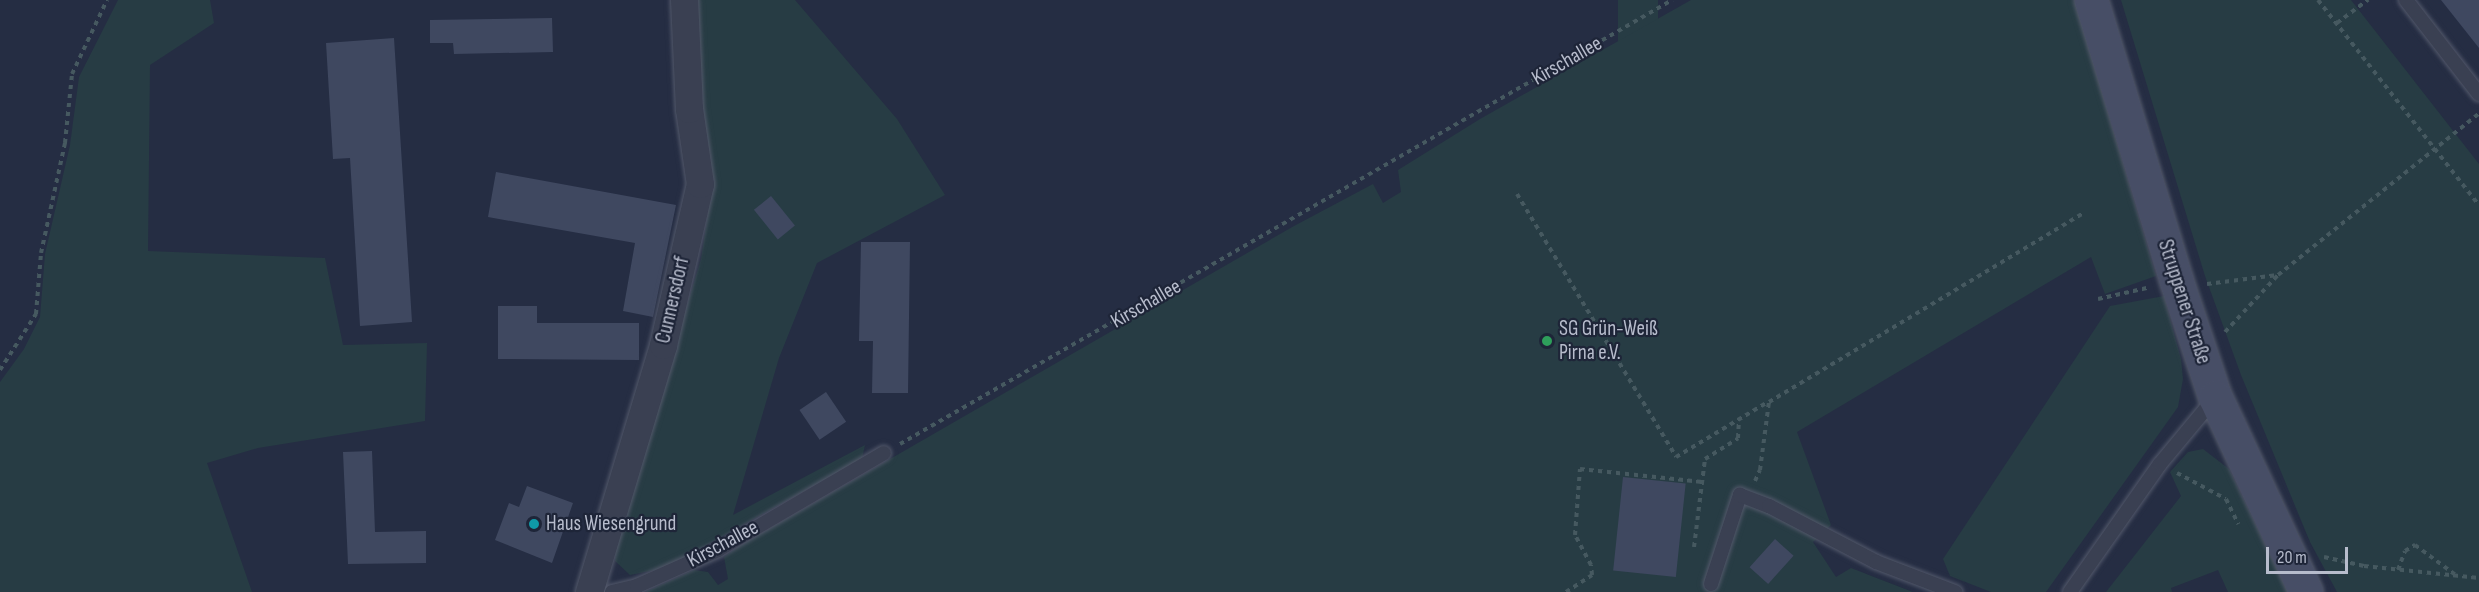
<!DOCTYPE html>
<html>
<head>
<meta charset="utf-8">
<style>
  body { margin:0 }
  #map { position:relative; width:2479px; height:592px; overflow:hidden; background:#252d43; font-family:"Sofia Sans Condensed",sans-serif }
  div>[style] { position:absolute }
  .green>* { inset:0; background:#273c44; transform-origin:0 0 }
  .building>* { inset:0; background:#3f4860; transform-origin:0 0 }
  .path>* { height:4px; margin-top:-2px; transform-origin:0; background:repeating-linear-gradient(90deg,#465960 0 4.5px,transparent 0 9px) }
  .roads { filter:drop-shadow(0 0 2px #52586a) drop-shadow(0 0 2px #52586a) }
  .service>* { height:14px; margin:-7px; padding:0 7px; transform-origin:7px; border-radius:7px; background:#3a4052 }
  .minor>* { height:27px; margin:-13.5px; padding:0 13.5px; transform-origin:13.5px; border-radius:13.5px; background:#3a4052 }
  .secondary>* { height:33px; margin:-16.5px; padding:0 16.5px; transform-origin:16.5px; border-radius:16.5px; background:#474e66 }
  .dots>* { width:16px; height:16px; translate:-50% -50%; box-sizing:border-box; border:3px solid #1e2538; border-radius:50% }
  span { translate:-50% -50%; white-space:nowrap; text-align:center; line-height:1.15; -webkit-text-stroke:4.5px #1e2538; paint-order:stroke }
  .street-label { font-size:21px; color:#b7bccc }
  .poi-label { font-size:21px; color:#b7bccc }
  .left { translate:0 -50%; text-align:left }
  .scale { position:absolute; left:2266px; top:547px; width:82px; height:27px; box-sizing:border-box; border:3px solid #b7bccc; border-top:0; padding-left:8px; font-size:18px; line-height:21px; white-space:nowrap; color:#b7bccc; -webkit-text-stroke:4px #1e2538; paint-order:stroke }
</style>
</head>
<body>
<div id="map">
  <div class="green">
    <i style="clip-path:polygon(118px 0,210px 0,214px 23px,150px 65px,148px 251px,325px 258px,343px 345px,427px 343px,425px 421px,258px 448px,207px 463px,252px 592px,0 592px,0 382px,24px 349px,40px 317px,45px 254px,70px 145px,79px 77px)"></i>
    <i style="clip-path:polygon(691px 0,795px 0,897px 119px,945px 195px,817px 263px,779px 358px,733px 515px,865px 445px,862px 459px,665px 568px,630px 575px,615px 561px,616px 538px,701px 259px,712px 185px,705px 146px)"></i>
    <i style="left:1618px;top:0;width:40px;height:802px"></i>
    <i style="clip-path:polygon(1691px 0,2075px 0,2156px 276px,2105px 294px,2091px 257px,1797px 432px,1831px 525px,1813px 542px,1836px 577px,1851px 568px,1913px 592px,645px 592px,694px 570px,708px 572px,718px 585px,728px 579px,724px 557px,741px 545px,1294px 226px,1373px 184px,1383px 203px,1391px 198px,1401px 192px,1398px 170px,1480px 119px)"></i>
    <i style="clip-path:polygon(2121px 0,2351px 0,2479px 164px,2479px 592px,2337px 592px,2310px 542px,2241px 375px,2205px 276px)"></i>
    <i style="clip-path:polygon(2164px 296px,2181px 359px,2183px 379px,2178px 407px,2046px 592px,1991px 592px,1950px 576px,1943px 559px,2110px 306px)"></i>
    <i style="clip-path:polygon(2203px 449px,2229px 469px,2288px 592px,2228px 592px,2218px 570px,2171px 588px,2172px 592px,2106px 592px,2181px 496px,2170px 472px,2188px 452px)"></i>
  </div>
  <div class="building">
    <i style="clip-path:polygon(2441px 0,2479px 0,2479px 48px)"></i>
    <i style="clip-path:polygon(552px 18px,553px 52px,454px 54px,453px 43px,430px 43px,430px 20px)"></i>
    <i style="clip-path:polygon(394px 38px,412px 322px,360px 326px,350px 158px,333px 159px,326px 43px)"></i>
    <i style="clip-path:polygon(496px 172px,676px 205px,653px 317px,623px 311px,635px 243px,488px 217px)"></i>
    <i style="left:771px;top:196px;width:38px;height:22px;rotate:51deg"></i>
    <i style="clip-path:polygon(861px 242px,910px 242px,908px 393px,872px 393px,873px 341px,859px 341px)"></i>
    <i style="clip-path:polygon(498px 306px,537px 306px,537px 323px,639px 323px,639px 360px,498px 359px)"></i>
    <i style="left:826px;top:392px;width:36px;height:32px;rotate:56deg"></i>
    <i style="clip-path:polygon(372px 451px,375px 532px,426px 531px,426px 563px,348px 564px,343px 452px)"></i>
    <i style="left:1623px;top:477px;width:63px;height:94px;rotate:6deg"></i>
    <i style="clip-path:polygon(527px 486px,573px 503px,552px 563px,495px 540px,509px 503px,519px 507px)"></i>
    <i style="left:1775px;top:539px;width:25px;height:38px;rotate:42deg"></i>
  </div>
  <div class="path">
    <i style="left:2318px;top:0;width:261px;rotate:51.9deg"></i>
    <i style="left:2337px;top:23px;width:39px;rotate:-37deg"></i>
    <i style="left:1517px;top:194px;width:307px;rotate:58.8deg"></i>
    <i style="left:1676px;top:457px;width:107px;rotate:-30.9deg"></i>
    <i style="left:2207px;top:284px;width:71px;rotate:-7.3deg"></i>
    <i style="left:2098px;top:299px;width:50px;rotate:-12.7deg"></i>
    <i style="left:2225px;top:332px;width:78px;rotate:-47.1deg"></i>
    <i style="left:2278px;top:275px;width:257px;rotate:-38.8deg"></i>
    <i style="left:0;top:370px;width:67px;rotate:-57.3deg"></i>
    <i style="left:36px;top:314px;width:61px;rotate:-85.3deg"></i>
    <i style="left:41px;top:253px;width:113px;rotate:-77.7deg"></i>
    <i style="left:65px;top:143px;width:69px;rotate:-84.2deg"></i>
    <i style="left:72px;top:74px;width:82px;rotate:-64.7deg"></i>
    <i style="left:900px;top:444px;width:891px;rotate:-29.9deg"></i>
    <i style="left:2177px;top:473px;width:55px;rotate:28deg"></i>
    <i style="left:2226px;top:499px;width:28px;rotate:64deg"></i>
    <i style="left:1755px;top:481px;width:12px;rotate:-66deg"></i>
    <i style="left:1760px;top:470px;width:69px;rotate:-82.5deg"></i>
    <i style="left:1769px;top:402px;width:365px;rotate:-31deg"></i>
    <i style="left:1694px;top:547px;width:89px;rotate:-82.9deg"></i>
    <i style="left:1705px;top:459px;width:39px;rotate:-32deg"></i>
    <i style="left:1738px;top:438px;width:18px;rotate:-87deg"></i>
    <i style="left:2324px;top:557px;width:41px;rotate:12.7deg"></i>
    <i style="left:2364px;top:566px;width:116px;rotate:6deg"></i>
    <i style="left:2398px;top:570px;width:20px;rotate:-70deg"></i>
    <i style="left:2405px;top:551px;width:12px;rotate:-31deg"></i>
    <i style="left:2415px;top:545px;width:52px;rotate:36.4deg"></i>
    <i style="left:1566px;top:592px;width:31px;rotate:-33deg"></i>
    <i style="left:1592px;top:575px;width:10px;rotate:-96deg"></i>
    <i style="left:1591px;top:565px;width:34px;rotate:-118deg"></i>
    <i style="left:1575px;top:535px;width:66px;rotate:-85.7deg"></i>
    <i style="left:1580px;top:469px;width:123px;rotate:6.1deg"></i>
  </div>
  <div class="roads">
    <div class="service">
      <i style="left:2406px;top:0;width:119px;rotate:52.2deg"></i>
      <i style="left:1711px;top:584px;width:94px;rotate:-72deg"></i>
      <i style="left:1740px;top:495px;width:31px;rotate:21deg"></i>
      <i style="left:1769px;top:506px;width:121px;rotate:27.6deg"></i>
      <i style="left:1876px;top:562px;width:85px;rotate:20.8deg"></i>
      <i style="left:612px;top:592px;width:26px;rotate:-13deg"></i>
      <i style="left:637px;top:586px;width:89px;rotate:-24deg"></i>
      <i style="left:718px;top:550px;width:192px;rotate:-30.3deg"></i>
      <i style="left:2070px;top:592px;width:156px;rotate:-54.9deg"></i>
      <i style="left:2160px;top:464px;width:85px;rotate:-50.3deg"></i>
    </div>
    <div class="minor">
      <i style="left:589px;top:592px;width:258px;rotate:-73.3deg"></i>
      <i style="left:663px;top:345px;width:165px;rotate:-77.1deg"></i>
      <i style="left:700px;top:184px;width:76px;rotate:-98.3deg"></i>
      <i style="left:689px;top:109px;width:109px;rotate:-92.6deg"></i>
    </div>
    <div class="secondary">
      <i style="left:2091px;top:0;width:293px;rotate:73.1deg"></i>
      <i style="left:2176px;top:280px;width:123px;rotate:71.6deg"></i>
      <i style="left:2215px;top:397px;width:215px;rotate:65deg"></i>
    </div>
  </div>
  <div class="dots">
    <i style="left:1547px;top:341px;background:#2e9e5b"></i>
    <i style="left:534px;top:524px;background:#0f9aa8"></i>
  </div>
  <div class="street-label">
    <span style="left:1567px;top:61px;rotate:-30deg">Kirschallee</span>
    <span style="left:673px;top:300px;rotate:-77deg">Cunnersdorf</span>
    <span style="left:2184px;top:302px;rotate:72deg">Struppener Straße</span>
    <span style="left:1146px;top:304px;rotate:-30deg">Kirschallee</span>
    <span style="left:723px;top:544px;rotate:-28deg">Kirschallee</span>
  </div>
  <div class="poi-label">
    <span class="left" style="left:1559px;top:341px">SG Grün-Weiß<br>Pirna e.V.</span>
    <span class="left" style="left:546px;top:524px">Haus Wiesengrund</span>
  </div>
  <div class="scale">20 m</div>
</div>
</body>
</html>
